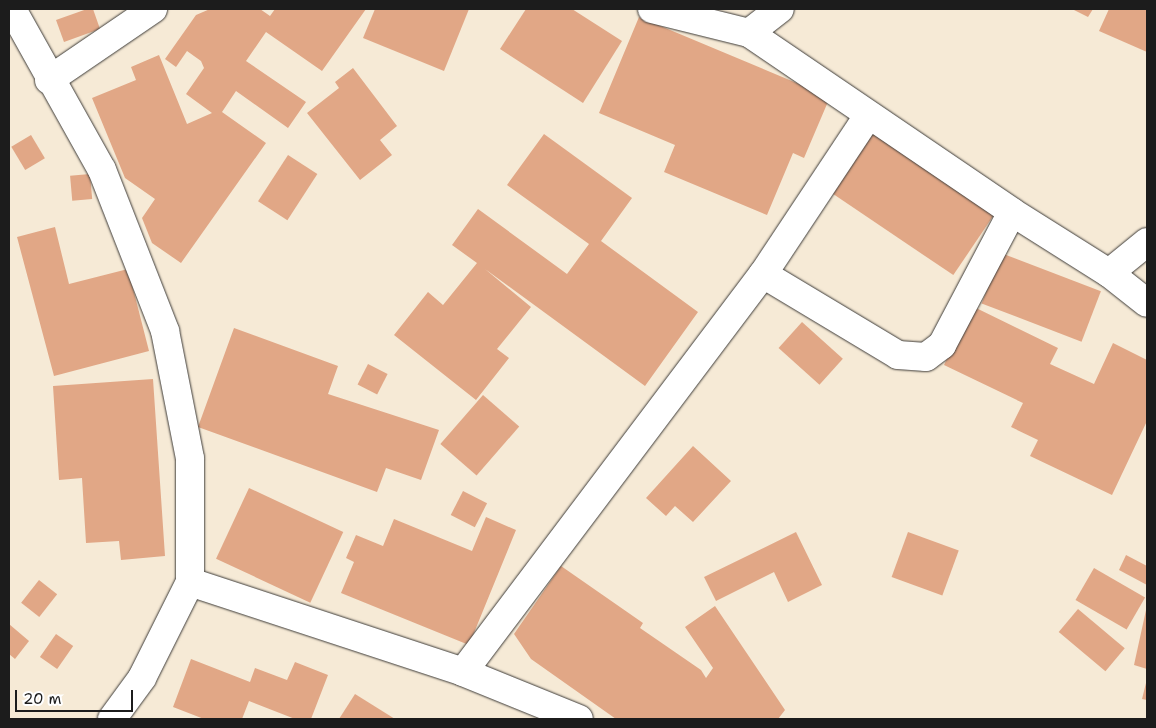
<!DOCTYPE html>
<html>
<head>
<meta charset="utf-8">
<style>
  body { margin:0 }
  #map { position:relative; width:1156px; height:728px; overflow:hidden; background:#f6ead6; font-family:"Shantell Sans",sans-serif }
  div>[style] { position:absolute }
  .building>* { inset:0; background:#e1a786; transform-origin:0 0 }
  .roads { filter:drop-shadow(0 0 1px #3d3b38) drop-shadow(0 0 1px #3d3b38) }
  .minor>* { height:28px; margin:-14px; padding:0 14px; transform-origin:14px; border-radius:14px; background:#fff }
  span { translate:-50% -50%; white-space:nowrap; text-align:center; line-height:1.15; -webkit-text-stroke:5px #fff; paint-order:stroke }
  .frame { position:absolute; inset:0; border:10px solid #1c1c1c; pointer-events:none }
  .scale { position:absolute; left:15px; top:690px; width:118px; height:22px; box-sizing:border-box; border:2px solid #1c1c1c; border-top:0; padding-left:6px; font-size:15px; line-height:18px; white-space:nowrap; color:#1c1c1c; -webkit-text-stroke:4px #fff; paint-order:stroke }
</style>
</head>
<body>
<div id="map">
  <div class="building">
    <i style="clip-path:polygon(87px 9px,93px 9px,100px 29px,64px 42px,56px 20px)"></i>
    <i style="clip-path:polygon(210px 9px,260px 9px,270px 16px,275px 9px,366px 9px,322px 71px,266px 32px,246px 61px,306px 102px,288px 128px,236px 91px,222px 112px,266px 143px,181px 263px,152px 243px,142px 218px,155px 199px,125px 178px,92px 98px,136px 80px,131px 67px,159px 55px,187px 124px,212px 113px,186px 94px,204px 68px,201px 61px,187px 51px,176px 67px,165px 59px,196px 15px)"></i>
    <i style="clip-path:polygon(375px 9px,469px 9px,444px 71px,363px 38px)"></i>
    <i style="clip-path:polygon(526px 9px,572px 9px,622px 41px,583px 103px,500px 49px)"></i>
    <i style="clip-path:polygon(1072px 9px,1093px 9px,1088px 17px)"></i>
    <i style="clip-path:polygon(1109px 9px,1147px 9px,1147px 52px,1099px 31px)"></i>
    <i style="clip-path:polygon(639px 17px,830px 97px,804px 158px,793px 153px,767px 215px,664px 172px,675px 145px,599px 113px)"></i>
    <i style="clip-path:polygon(353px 68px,397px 126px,380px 140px,392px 155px,360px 180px,307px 113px,339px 88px,335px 82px)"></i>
    <i style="left:872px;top:131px;width:148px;height:74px;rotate:34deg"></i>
    <i style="clip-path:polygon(544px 134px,632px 198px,601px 241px,698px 312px,645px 386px,485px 269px,531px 307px,497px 349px,509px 358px,476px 400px,394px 335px,428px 292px,443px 305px,477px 263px,452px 245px,478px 209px,567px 274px,589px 244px,507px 185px)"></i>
    <i style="left:31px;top:135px;width:27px;height:23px;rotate:59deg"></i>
    <i style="left:288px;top:155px;width:35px;height:55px;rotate:33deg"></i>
    <i style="left:90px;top:174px;width:25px;height:20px;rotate:85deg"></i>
    <i style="clip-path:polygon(55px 227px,69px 284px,128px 269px,149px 351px,54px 376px,17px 237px)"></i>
    <i style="left:1001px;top:253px;width:107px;height:54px;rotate:21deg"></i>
    <i style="clip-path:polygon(972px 306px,1058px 348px,1050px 364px,1094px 384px,1113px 343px,1147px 360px,1147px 421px,1112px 495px,1030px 456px,1038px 440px,1011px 427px,1023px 403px,944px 365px)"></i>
    <i style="left:802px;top:322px;width:55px;height:35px;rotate:42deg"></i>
    <i style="clip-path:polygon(234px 328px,338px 366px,328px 394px,439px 430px,421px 480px,386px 468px,377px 492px,198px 427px)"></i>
    <i style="left:368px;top:364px;width:22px;height:23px;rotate:27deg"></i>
    <i style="clip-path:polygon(153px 379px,165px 556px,121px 560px,119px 541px,86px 543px,82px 478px,59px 480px,53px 386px)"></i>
    <i style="left:483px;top:395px;width:48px;height:65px;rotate:41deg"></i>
    <i style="clip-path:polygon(693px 446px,731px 481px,693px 522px,675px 506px,666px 516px,646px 498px)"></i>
    <i style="left:249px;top:488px;width:104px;height:78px;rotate:25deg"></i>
    <i style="left:463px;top:491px;width:27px;height:27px;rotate:27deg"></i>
    <i style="clip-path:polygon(486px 517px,516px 530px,469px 645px,341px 593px,354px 562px,346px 558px,356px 535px,383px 546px,394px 519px,472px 551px)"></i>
    <i style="clip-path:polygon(796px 532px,822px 585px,788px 602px,774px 572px,716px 601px,704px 577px)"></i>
    <i style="left:908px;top:532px;width:54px;height:48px;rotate:20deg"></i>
    <i style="clip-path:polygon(1126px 555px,1147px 566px,1147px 585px,1119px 570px)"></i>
    <i style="clip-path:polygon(561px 566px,643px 623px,640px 628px,701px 670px,706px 678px,713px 668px,685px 627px,715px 606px,785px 710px,778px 719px,616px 719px,531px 659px,514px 634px)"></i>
    <i style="left:1094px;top:568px;width:59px;height:37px;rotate:30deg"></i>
    <i style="left:39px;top:580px;width:23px;height:29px;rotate:38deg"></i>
    <i style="left:1078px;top:609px;width:61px;height:30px;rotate:40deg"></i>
    <i style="clip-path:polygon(1146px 610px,1147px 610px,1147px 669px,1134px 665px)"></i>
    <i style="clip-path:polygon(9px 624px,29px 641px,15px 659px,9px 654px)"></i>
    <i style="left:56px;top:634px;width:21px;height:28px;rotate:35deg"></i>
    <i style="clip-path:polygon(191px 659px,250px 682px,255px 668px,287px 680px,295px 662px,328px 675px,311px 719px,295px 719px,249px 701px,242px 719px,204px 719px,173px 707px)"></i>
    <i style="clip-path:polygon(1147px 679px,1147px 700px,1142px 699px)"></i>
    <i style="clip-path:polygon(355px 694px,395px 719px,339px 719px)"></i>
  </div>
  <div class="roads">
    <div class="minor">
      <i style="left:12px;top:9px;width:184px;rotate:60.8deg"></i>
      <i style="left:102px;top:170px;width:173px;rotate:68.6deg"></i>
      <i style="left:165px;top:331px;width:130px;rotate:78.9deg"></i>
      <i style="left:190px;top:459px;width:123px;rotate:90deg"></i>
      <i style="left:190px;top:582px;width:107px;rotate:116.6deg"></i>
      <i style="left:142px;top:678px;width:51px;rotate:126.2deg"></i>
      <i style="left:652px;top:9px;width:100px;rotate:13.9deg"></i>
      <i style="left:749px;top:33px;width:318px;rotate:34.2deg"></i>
      <i style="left:1012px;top:212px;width:115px;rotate:32.2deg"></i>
      <i style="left:1109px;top:273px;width:48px;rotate:38.3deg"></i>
      <i style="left:749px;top:33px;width:39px;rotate:-38deg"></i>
      <i style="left:49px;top:80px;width:126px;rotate:-34.3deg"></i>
      <i style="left:1109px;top:273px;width:49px;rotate:-39.2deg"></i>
      <i style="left:763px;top:274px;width:157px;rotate:31deg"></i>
      <i style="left:898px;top:355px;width:28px;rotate:4deg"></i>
      <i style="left:926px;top:357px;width:20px;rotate:-37deg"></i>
      <i style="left:942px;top:345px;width:150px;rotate:-62.2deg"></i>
      <i style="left:190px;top:582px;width:287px;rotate:18.2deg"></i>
      <i style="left:463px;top:672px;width:125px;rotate:22.1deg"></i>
      <i style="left:463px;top:672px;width:498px;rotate:-53deg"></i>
      <i style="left:763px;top:274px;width:190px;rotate:-56.4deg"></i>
    </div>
  </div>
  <div class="frame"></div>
  <div class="scale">20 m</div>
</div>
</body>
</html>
